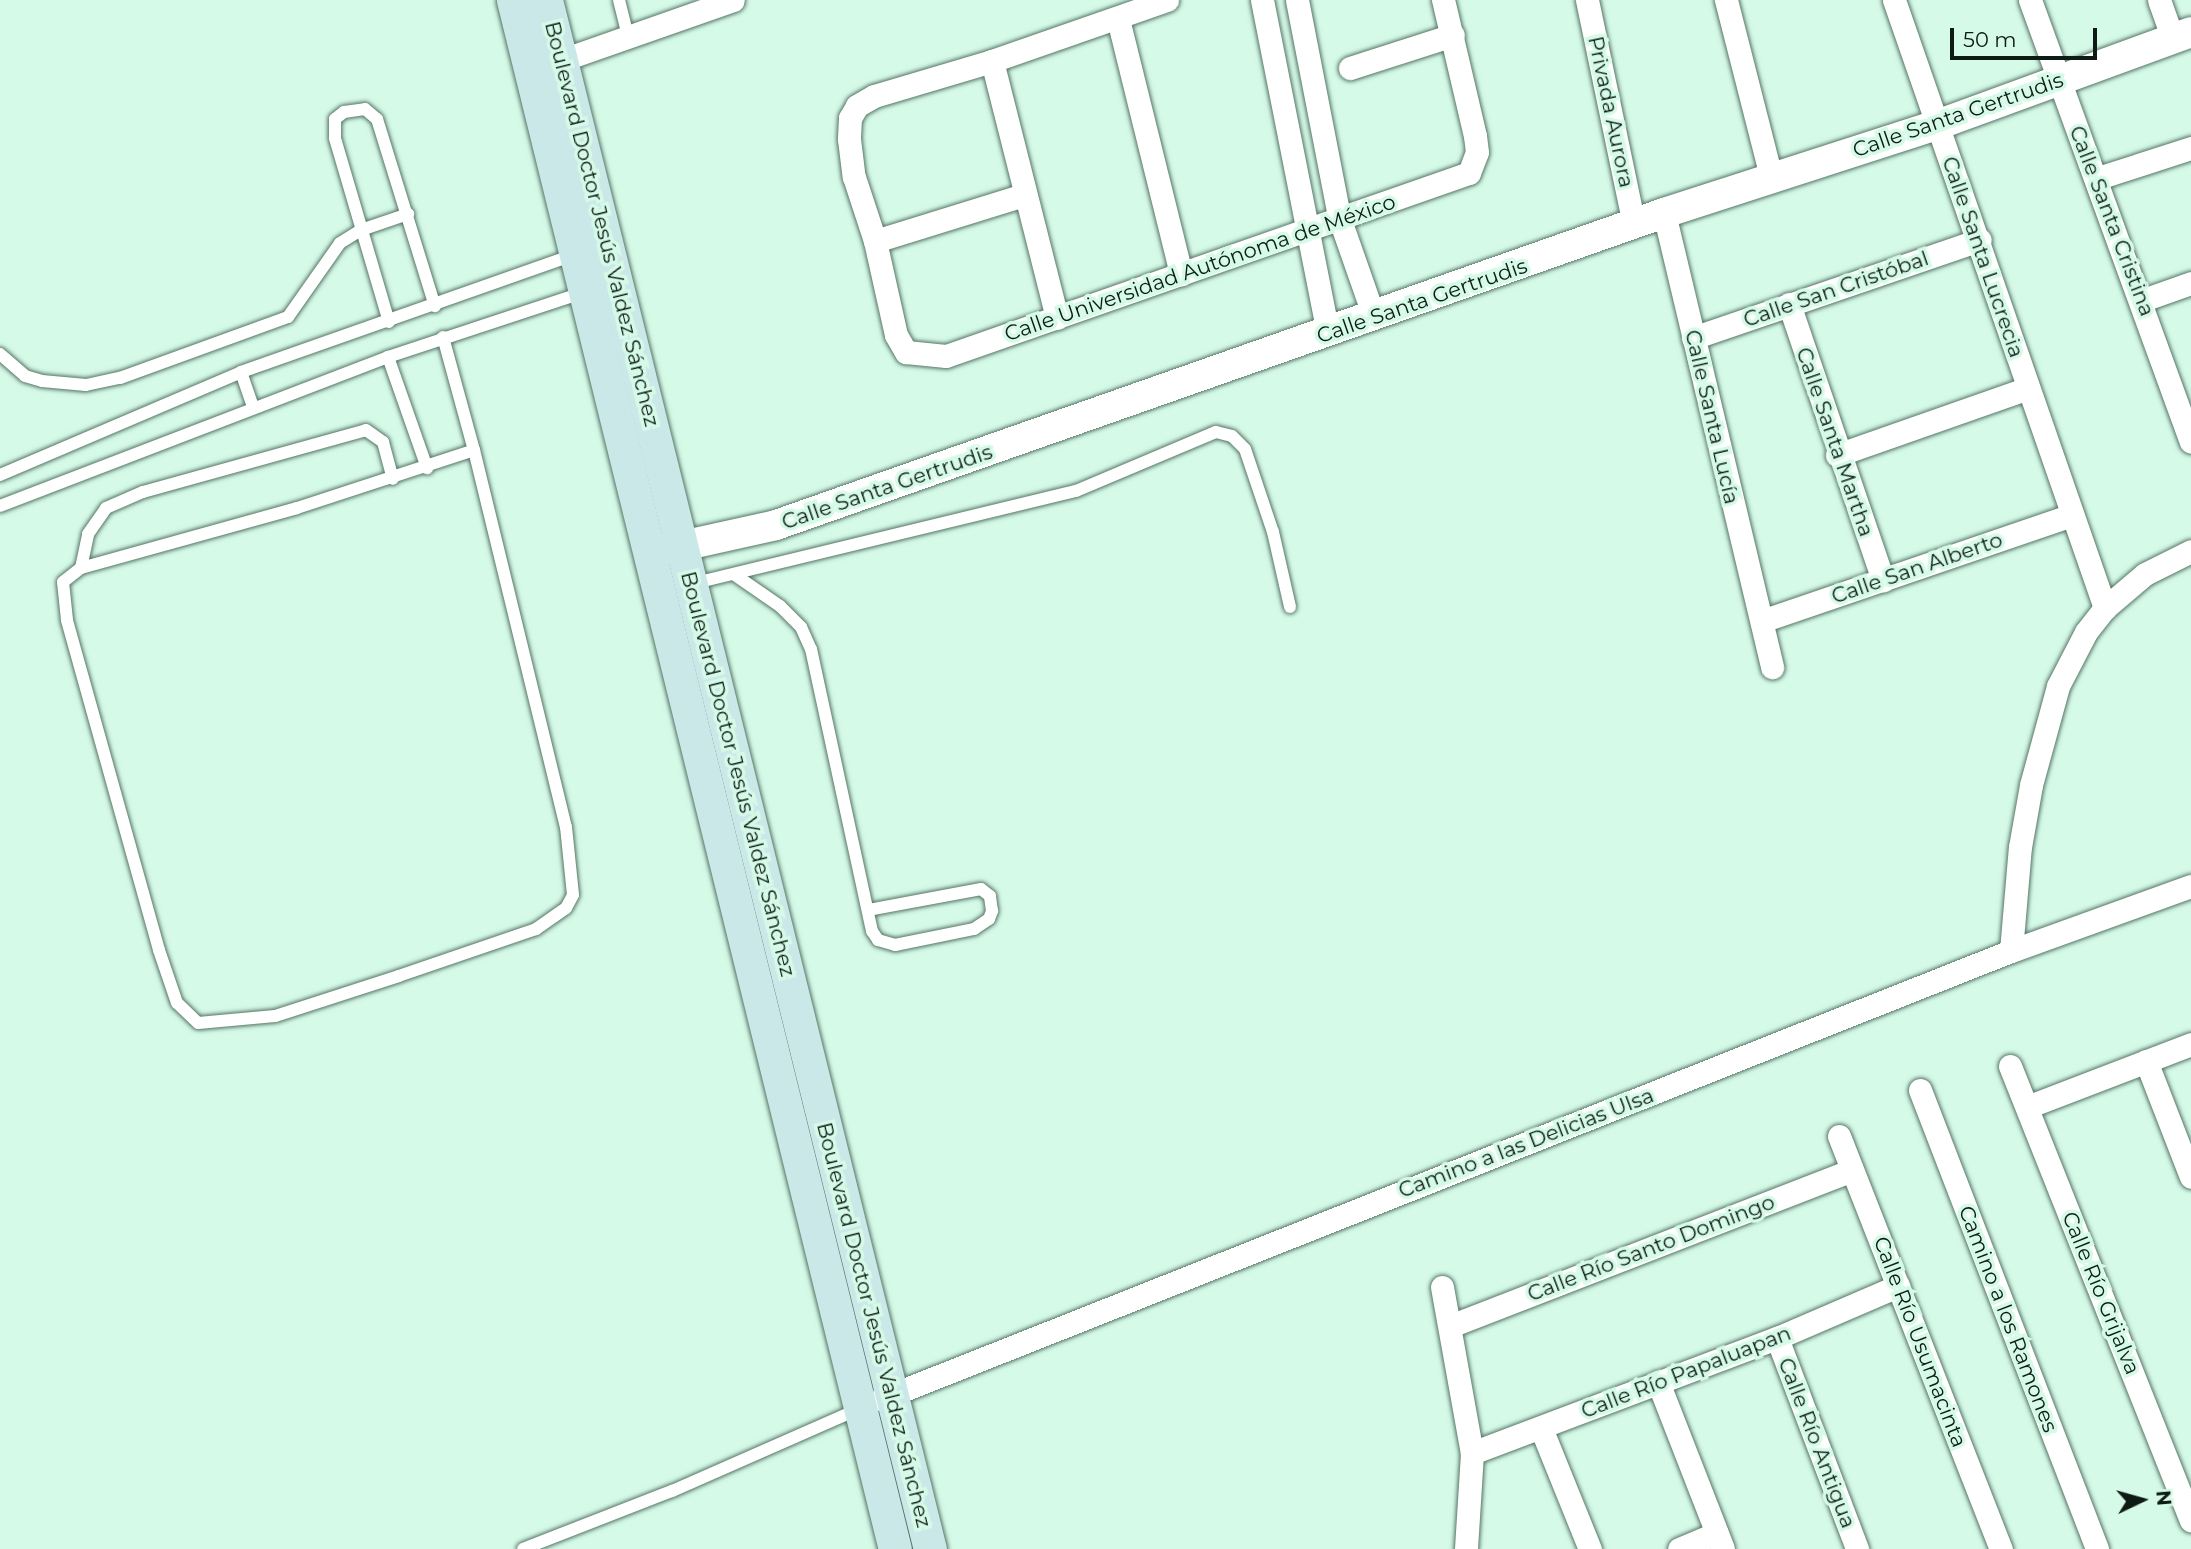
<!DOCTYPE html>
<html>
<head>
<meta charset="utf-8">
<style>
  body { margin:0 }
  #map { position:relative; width:2191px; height:1549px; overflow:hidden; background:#d6fae8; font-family:Montserrat,sans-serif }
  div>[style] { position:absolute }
  .roads { filter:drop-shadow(0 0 2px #557566) drop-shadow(0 0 2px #557566) }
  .service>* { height:12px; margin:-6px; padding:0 6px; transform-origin:6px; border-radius:6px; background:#fff }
  .minor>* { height:23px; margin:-11.5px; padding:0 11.5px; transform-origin:11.5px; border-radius:11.5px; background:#fff }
  .tertiary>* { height:30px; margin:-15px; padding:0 15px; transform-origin:15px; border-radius:15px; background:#fff }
  .secondary>* { height:33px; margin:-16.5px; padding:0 16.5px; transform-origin:16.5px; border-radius:16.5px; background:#cae8e7 }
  span { translate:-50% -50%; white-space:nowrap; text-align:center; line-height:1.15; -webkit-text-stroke:7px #d6fae8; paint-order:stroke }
  .street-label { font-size:21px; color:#0e1b15 }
  .north { position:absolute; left:2107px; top:1465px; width:70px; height:70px; -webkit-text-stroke:5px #d6fae8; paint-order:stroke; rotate:85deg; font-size:19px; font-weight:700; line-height:28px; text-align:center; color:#0e1b15 }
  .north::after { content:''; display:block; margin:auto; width:24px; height:32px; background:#0e1b15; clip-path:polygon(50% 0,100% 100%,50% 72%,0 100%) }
  .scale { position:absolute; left:1950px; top:28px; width:147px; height:32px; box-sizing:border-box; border:4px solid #0e1b15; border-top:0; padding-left:9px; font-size:21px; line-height:24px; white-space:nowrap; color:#0e1b15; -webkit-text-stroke:5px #d6fae8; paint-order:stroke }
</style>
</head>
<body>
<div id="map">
  <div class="roads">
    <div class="service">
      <i style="left:619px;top:0;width:38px;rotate:76deg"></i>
      <i style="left:389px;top:322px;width:192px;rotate:-106.4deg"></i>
      <i style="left:335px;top:138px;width:19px;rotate:-90deg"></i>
      <i style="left:335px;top:119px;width:11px;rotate:-38deg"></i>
      <i style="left:344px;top:112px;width:21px;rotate:-8deg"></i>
      <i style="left:365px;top:109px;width:16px;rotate:40deg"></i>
      <i style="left:377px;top:119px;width:196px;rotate:72.8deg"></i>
      <i style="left:443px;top:337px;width:117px;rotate:74.7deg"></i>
      <i style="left:474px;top:450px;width:388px;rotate:76.3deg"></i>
      <i style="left:566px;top:827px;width:68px;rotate:84.1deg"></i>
      <i style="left:573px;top:895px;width:15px;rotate:118deg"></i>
      <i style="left:566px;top:908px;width:37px;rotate:145deg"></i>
      <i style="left:536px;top:929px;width:145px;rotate:161.1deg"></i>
      <i style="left:399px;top:976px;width:130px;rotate:162.1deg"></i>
      <i style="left:275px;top:1016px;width:77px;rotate:174.8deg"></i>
      <i style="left:198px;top:1023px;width:29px;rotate:-136deg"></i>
      <i style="left:177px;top:1003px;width:56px;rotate:-108.8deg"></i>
      <i style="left:159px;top:950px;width:343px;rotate:-105.6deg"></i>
      <i style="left:67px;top:620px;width:38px;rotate:-96deg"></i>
      <i style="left:63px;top:582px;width:23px;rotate:-38deg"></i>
      <i style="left:81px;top:568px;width:224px;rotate:-15.5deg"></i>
      <i style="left:297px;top:508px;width:186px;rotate:-18.1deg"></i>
      <i style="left:0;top:354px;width:33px;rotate:41deg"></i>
      <i style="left:25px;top:376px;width:18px;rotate:16deg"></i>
      <i style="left:42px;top:381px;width:44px;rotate:5.2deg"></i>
      <i style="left:86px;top:385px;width:35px;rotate:-12deg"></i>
      <i style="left:120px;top:378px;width:179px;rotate:-20deg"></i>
      <i style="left:288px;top:317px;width:90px;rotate:-54.9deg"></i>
      <i style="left:340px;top:243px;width:25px;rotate:-32deg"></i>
      <i style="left:361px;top:230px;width:50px;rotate:-18.8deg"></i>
      <i style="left:388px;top:357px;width:118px;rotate:70.6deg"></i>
      <i style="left:241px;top:372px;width:37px;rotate:71deg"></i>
      <i style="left:0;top:475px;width:262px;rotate:-23.1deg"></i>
      <i style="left:241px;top:372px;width:353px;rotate:-19.4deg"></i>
      <i style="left:0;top:506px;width:416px;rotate:-21deg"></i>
      <i style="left:388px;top:357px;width:206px;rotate:-18.3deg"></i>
      <i style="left:81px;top:568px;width:35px;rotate:-78deg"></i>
      <i style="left:88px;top:534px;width:32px;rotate:-55deg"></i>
      <i style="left:106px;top:508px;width:40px;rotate:-23.4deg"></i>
      <i style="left:143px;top:492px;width:231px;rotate:-15.5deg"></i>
      <i style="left:366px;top:430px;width:21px;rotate:35deg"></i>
      <i style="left:383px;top:442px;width:38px;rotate:75deg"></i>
      <i style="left:735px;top:575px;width:55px;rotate:34.6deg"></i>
      <i style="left:780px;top:606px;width:30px;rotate:45deg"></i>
      <i style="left:801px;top:627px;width:24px;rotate:66deg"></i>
      <i style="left:811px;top:649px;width:289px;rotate:77.8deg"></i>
      <i style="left:872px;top:931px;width:11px;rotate:56deg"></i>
      <i style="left:878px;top:940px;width:18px;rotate:16deg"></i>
      <i style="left:895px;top:945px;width:81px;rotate:-11.4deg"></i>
      <i style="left:974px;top:929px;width:18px;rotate:-34deg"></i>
      <i style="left:989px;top:919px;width:9px;rotate:-69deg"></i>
      <i style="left:992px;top:911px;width:15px;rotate:-98deg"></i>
      <i style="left:990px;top:896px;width:11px;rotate:-142deg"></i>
      <i style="left:981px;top:889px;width:114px;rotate:169.4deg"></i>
      <i style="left:691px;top:584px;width:396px;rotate:-13.6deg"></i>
      <i style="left:1076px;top:491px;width:152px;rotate:-22.9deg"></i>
      <i style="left:1216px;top:432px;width:16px;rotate:14deg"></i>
      <i style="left:1232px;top:436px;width:18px;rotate:45deg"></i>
      <i style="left:1245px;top:449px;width:88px;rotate:71.4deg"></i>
      <i style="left:1273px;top:532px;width:77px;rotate:77.2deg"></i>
      <i style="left:523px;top:1549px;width:160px;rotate:-21.3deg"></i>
      <i style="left:672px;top:1491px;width:204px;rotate:-23.7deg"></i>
    </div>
    <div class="minor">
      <i style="left:1167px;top:0;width:185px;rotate:160.8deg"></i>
      <i style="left:992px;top:61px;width:123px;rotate:163.5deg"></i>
      <i style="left:874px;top:96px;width:20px;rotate:150deg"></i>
      <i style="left:857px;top:106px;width:14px;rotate:120deg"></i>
      <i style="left:850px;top:118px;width:21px;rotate:93deg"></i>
      <i style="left:849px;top:139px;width:38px;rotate:83deg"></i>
      <i style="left:854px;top:177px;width:67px;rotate:71.8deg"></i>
      <i style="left:875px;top:241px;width:96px;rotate:77.4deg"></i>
      <i style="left:896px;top:335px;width:20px;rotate:60deg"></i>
      <i style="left:906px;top:352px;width:40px;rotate:5.7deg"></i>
      <i style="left:946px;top:356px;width:554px;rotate:-19.29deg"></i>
      <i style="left:1469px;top:173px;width:22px;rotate:-69deg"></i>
      <i style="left:1477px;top:152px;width:16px;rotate:-97deg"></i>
      <i style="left:1475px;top:136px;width:140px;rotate:-103.2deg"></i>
      <i style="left:1262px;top:0;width:339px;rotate:78.8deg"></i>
      <i style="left:1297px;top:0;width:221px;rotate:79deg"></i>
      <i style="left:1339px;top:217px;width:106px;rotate:70.7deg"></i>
      <i style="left:1587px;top:0;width:230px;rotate:78.2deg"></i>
      <i style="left:1726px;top:0;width:183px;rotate:75.7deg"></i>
      <i style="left:1894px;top:0;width:644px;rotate:70.86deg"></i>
      <i style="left:2030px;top:0;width:470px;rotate:70deg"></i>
      <i style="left:2159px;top:0;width:41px;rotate:70.3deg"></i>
      <i style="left:1118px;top:19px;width:263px;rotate:76.1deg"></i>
      <i style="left:562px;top:60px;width:181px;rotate:-19.3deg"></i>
      <i style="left:992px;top:61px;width:265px;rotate:75.8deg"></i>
      <i style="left:1350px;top:68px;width:108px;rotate:-17.8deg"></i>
      <i style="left:2098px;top:178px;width:98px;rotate:-17.9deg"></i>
      <i style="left:1664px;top:213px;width:467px;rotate:76.6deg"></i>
      <i style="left:875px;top:241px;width:156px;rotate:-17.2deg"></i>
      <i style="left:2143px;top:300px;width:51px;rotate:-19.5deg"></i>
      <i style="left:1789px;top:304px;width:292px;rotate:71.2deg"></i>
      <i style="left:1693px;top:338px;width:303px;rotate:-18.9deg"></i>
      <i style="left:1837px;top:455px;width:202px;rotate:-19.3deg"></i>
      <i style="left:1762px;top:621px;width:328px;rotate:-18.9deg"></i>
      <i style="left:2011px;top:951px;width:104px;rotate:-85.1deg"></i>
      <i style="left:2020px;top:847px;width:63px;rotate:-79.9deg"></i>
      <i style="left:2031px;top:785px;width:103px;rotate:-74.7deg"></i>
      <i style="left:2058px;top:686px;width:61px;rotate:-62.6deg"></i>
      <i style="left:2086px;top:632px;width:31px;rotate:-52deg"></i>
      <i style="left:2105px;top:608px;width:52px;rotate:-40.4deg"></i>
      <i style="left:2145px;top:574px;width:51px;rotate:-26.6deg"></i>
      <i style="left:2146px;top:1061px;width:124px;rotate:68.8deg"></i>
      <i style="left:2010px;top:1066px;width:489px;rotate:68.3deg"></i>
      <i style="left:1920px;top:1090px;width:492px;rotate:68.9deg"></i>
      <i style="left:2027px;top:1107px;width:176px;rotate:-21deg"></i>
      <i style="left:1839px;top:1136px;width:444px;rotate:68.6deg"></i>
      <i style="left:1442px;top:1287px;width:169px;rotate:79.8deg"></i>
      <i style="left:1472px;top:1453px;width:96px;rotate:93.6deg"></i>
      <i style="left:1450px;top:1326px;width:431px;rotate:-21.2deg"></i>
      <i style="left:1777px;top:1338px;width:226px;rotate:69.2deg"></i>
      <i style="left:1658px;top:1382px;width:179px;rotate:68.7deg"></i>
      <i style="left:881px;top:1399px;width:1216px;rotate:-21.63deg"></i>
      <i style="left:2011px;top:951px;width:191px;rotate:-19.9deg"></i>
      <i style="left:1541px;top:1428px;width:131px;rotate:68deg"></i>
      <i style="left:1472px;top:1453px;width:326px;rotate:-20.7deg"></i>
      <i style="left:1777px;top:1338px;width:132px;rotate:-23.3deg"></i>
      <i style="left:1679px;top:1549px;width:41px;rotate:-22.8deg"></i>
    </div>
    <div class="tertiary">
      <i style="left:659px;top:551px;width:120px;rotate:-12.5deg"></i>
      <i style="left:776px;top:525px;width:941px;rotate:-19.36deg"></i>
      <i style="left:1664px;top:213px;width:287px;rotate:-17.9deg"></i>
      <i style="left:1937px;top:125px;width:270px;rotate:-20.1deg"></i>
    </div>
    <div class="secondary">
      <i style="left:513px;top:0;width:1595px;rotate:76.15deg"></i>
      <i style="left:546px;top:0;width:1596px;rotate:76.08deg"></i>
    </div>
  </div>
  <div class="street-label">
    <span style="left:1611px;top:112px;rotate:78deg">Privada Aurora</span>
    <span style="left:1958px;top:115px;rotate:-19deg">Calle Santa Gertrudis</span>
    <span style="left:2112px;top:221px;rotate:69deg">Calle Santa Cristina</span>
    <span style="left:602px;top:224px;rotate:76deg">Boulevard Doctor Jesús Valdez Sánchez</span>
    <span style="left:1983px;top:257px;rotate:71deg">Calle Santa Lucrecia</span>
    <span style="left:1200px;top:268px;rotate:-19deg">Calle Universidad Autónoma de México</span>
    <span style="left:1836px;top:289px;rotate:-19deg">Calle San Cristóbal</span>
    <span style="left:1422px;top:301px;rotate:-19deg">Calle Santa Gertrudis</span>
    <span style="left:1712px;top:417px;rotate:77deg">Calle Santa Lucía</span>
    <span style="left:1835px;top:442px;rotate:71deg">Calle Santa Martha</span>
    <span style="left:887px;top:487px;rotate:-19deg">Calle Santa Gertrudis</span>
    <span style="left:1917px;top:568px;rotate:-19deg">Calle San Alberto</span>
    <span style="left:738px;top:774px;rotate:76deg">Boulevard Doctor Jesús Valdez Sánchez</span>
    <span style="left:1526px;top:1143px;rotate:-21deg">Camino a las Delicias Ulsa</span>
    <span style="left:1651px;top:1248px;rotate:-21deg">Calle Río Santo Domingo</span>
    <span style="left:2101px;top:1293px;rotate:68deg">Calle Río Grijalva</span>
    <span style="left:2008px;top:1319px;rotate:69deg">Camino a los Ramones</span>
    <span style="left:874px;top:1325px;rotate:76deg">Boulevard Doctor Jesús Valdez Sánchez</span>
    <span style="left:1920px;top:1342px;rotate:69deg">Calle Río Usumacinta</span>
    <span style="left:1686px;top:1372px;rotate:-21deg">Calle Río Papaluapan</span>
    <span style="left:1817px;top:1443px;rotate:69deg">Calle Río Antigua</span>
  </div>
  <div class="north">N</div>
  <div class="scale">50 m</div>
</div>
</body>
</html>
